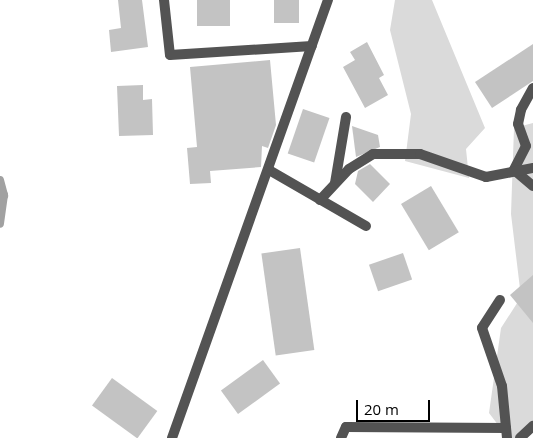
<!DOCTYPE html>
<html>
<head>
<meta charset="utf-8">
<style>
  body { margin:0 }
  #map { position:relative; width:533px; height:438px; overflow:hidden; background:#fff; font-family:"Open Sans",sans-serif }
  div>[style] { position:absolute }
  .green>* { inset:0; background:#dadada }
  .stream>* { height:8px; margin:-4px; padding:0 4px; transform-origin:4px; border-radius:4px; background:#a1a1a1 }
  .building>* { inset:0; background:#c3c3c3; transform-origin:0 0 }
  .lane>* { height:10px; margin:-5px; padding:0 5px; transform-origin:5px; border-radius:5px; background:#535353 }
  .street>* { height:10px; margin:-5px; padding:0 5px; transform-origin:5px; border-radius:5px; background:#535353 }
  span { translate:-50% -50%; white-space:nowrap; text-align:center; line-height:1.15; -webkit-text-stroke:4px #fff; paint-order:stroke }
  .scale { position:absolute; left:356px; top:400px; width:74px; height:22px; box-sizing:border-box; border:2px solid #000; border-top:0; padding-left:6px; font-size:15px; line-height:18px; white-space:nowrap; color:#000; -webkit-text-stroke:4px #fff; paint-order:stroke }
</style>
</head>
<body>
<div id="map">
  <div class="green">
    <i style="clip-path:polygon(395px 0,432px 0,485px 128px,466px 149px,469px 178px,405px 161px,411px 114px,390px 30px)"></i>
    <i style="clip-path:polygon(533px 123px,533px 432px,523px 438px,508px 438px,489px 413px,501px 328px,521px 297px,511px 214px,514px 128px)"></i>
  </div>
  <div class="stream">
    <i style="left:0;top:180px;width:16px;rotate:75deg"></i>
    <i style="left:4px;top:195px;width:29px;rotate:98deg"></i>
  </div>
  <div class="building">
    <i style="clip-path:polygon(118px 0,142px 0,148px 47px,111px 52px,109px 30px,121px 28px)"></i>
    <i style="left:197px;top:0;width:33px;height:26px"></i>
    <i style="left:274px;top:0;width:25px;height:23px"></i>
    <i style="clip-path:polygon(367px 42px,384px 75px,379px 78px,388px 95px,365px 108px,343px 67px,355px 60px,350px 52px)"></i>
    <i style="clip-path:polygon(533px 44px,533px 81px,492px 108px,475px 82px)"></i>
    <i style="clip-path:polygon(270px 60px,276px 125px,268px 148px,262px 146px,261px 167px,210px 171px,211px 183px,190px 184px,187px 148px,197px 147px,190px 67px)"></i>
    <i style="clip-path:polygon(143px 85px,143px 100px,152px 99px,153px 135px,119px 136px,117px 86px)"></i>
    <i style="left:303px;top:109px;width:28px;height:47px;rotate:19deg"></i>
    <i style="clip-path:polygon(352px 126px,378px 135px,380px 147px,356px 157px)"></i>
    <i style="clip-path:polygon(370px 164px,390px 184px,373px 202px,355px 184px,358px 171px)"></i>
    <i style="left:431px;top:186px;width:54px;height:35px;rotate:59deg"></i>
    <i style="left:300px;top:248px;width:103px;height:39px;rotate:82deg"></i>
    <i style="left:403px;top:253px;width:28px;height:36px;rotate:71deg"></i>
    <i style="clip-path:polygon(533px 275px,533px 323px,510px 295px)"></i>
    <i style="left:263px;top:360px;width:29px;height:52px;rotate:54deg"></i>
    <i style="left:112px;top:378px;width:56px;height:34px;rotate:36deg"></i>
  </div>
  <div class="lane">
    <i style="left:533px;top:88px;width:25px;rotate:119deg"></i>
    <i style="left:521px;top:110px;width:14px;rotate:102deg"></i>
    <i style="left:518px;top:124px;width:23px;rotate:70deg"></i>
    <i style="left:526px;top:146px;width:27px;rotate:117deg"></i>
    <i style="left:514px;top:170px;width:25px;rotate:40deg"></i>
    <i style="left:335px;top:183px;width:67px;rotate:-80.5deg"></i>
    <i style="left:320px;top:200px;width:42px;rotate:-46.9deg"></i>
    <i style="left:349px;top:169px;width:28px;rotate:-32deg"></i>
    <i style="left:373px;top:154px;width:47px"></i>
    <i style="left:420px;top:154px;width:70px;rotate:19.2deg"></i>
    <i style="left:486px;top:177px;width:48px;rotate:-10.8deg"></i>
    <i style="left:500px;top:300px;width:33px;rotate:123deg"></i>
    <i style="left:482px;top:328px;width:61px;rotate:71deg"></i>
    <i style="left:502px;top:386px;width:52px;rotate:84.5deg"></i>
    <i style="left:341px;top:438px;width:12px;rotate:-66deg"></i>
    <i style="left:346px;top:427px;width:160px;rotate:0.4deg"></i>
  </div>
  <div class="street">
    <i style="left:164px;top:0;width:55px;rotate:83.8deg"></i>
    <i style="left:170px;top:55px;width:142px;rotate:-3.6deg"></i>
    <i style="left:269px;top:170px;width:112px;rotate:30deg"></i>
    <i style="left:172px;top:438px;width:465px;rotate:-70.4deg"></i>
    <i style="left:520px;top:438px;width:18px;rotate:-43deg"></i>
  </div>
  <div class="scale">20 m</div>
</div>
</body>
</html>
